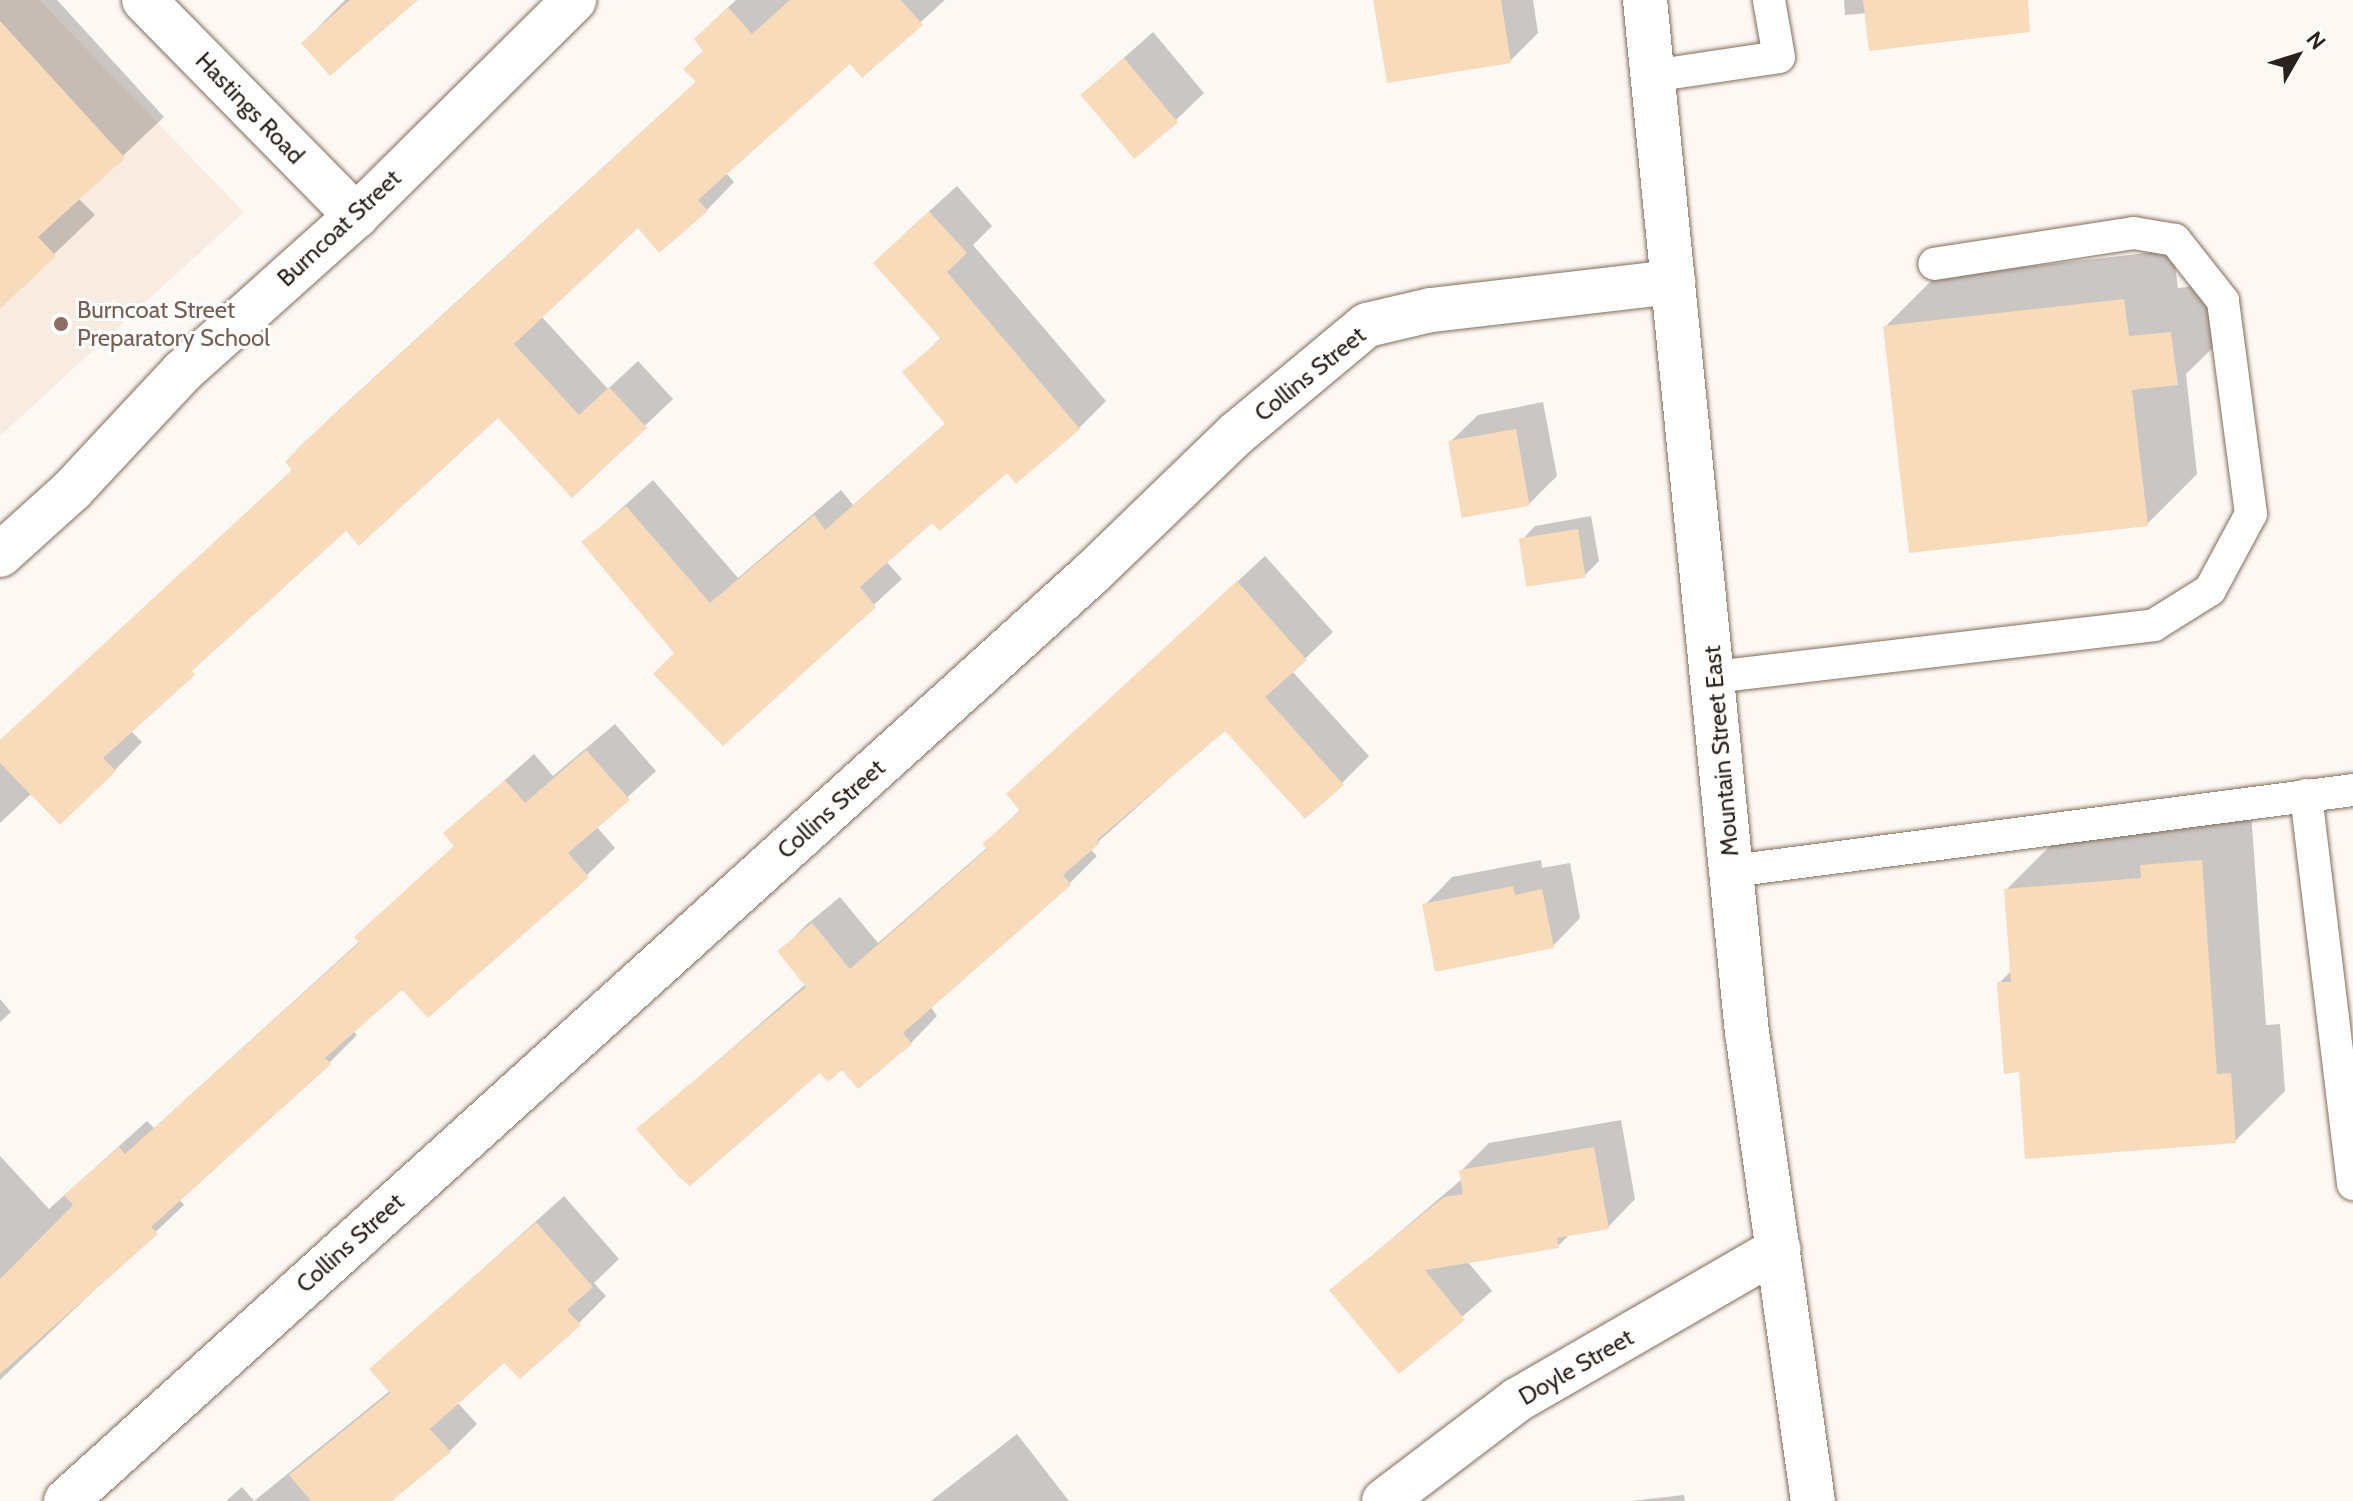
<!DOCTYPE html>
<html>
<head>
<meta charset="utf-8">
<style>
  body { margin:0 }
  #map { position:relative; width:2353px; height:1501px; overflow:hidden; background:#fdf8f4; font-family:Cabin,sans-serif }
  div>[style] { position:absolute }
  .built>* { inset:0; background:#f8ece2 }
  .shadow>* { inset:0; background:#0003 }
  .building>* { inset:0; background:#f8dbba; transform-origin:0 0 }
  .roads { filter:drop-shadow(0 0 2px #826d5b) drop-shadow(0 0 2px #826d5b) }
  .service>* { height:32px; margin:-16px; padding:0 16px; transform-origin:16px; border-radius:16px; background:#fff }
  .minor>* { height:44px; margin:-22px; padding:0 22px; transform-origin:22px; border-radius:22px; background:#fff }
  .secondary>* { height:44px; margin:-22px; padding:0 22px; transform-origin:22px; border-radius:22px; background:#fff }
  .dots>* { width:22px; height:22px; translate:-50% -50%; box-sizing:border-box; border:4px solid #fff; border-radius:50% }
  span { translate:-50% -50%; white-space:nowrap; text-align:center; line-height:1.15; -webkit-text-stroke:6px #fff; paint-order:stroke }
  .street-label { font-size:24px; color:#2a211a }
  .education-label { font-size:24px; color:#785e54 }
  .left { translate:0 -50%; text-align:left }
  .north { position:absolute; left:2257px; top:16px; width:80px; height:80px; -webkit-text-stroke:6px #fff; paint-order:stroke; rotate:51deg; font-size:22px; font-weight:700; line-height:32px; text-align:center; color:#2a211a }
  .north::after { content:''; display:block; margin:auto; width:28px; height:36px; background:#2a211a; clip-path:polygon(50% 0,100% 100%,50% 72%,0 100%) }
</style>
</head>
<body>
<div id="map">
  <div class="built">
    <i style="clip-path:polygon(0 0,39px 0,244px 212px,0 436px)"></i>
  </div>
  <div class="shadow">
    <i style="clip-path:polygon(0 0,57px 0,164px 117px,78px 198px,95px 215px,0 306px)"></i>
    <i style="clip-path:polygon(345px 0,415px 0,303px 43px)"></i>
    <i style="clip-path:polygon(736px 0,945px 0,862px 75px,850px 61px,726px 173px,734px 182px,707px 210px,638px 225px,541px 316px,608px 389px,638px 361px,673px 399px,572px 495px,498px 415px,346px 529px,219px 644px,131px 731px,142px 742px,115px 770px,32px 793px,0 823px,0 742px,294px 469px,301px 447px,330px 418px,697px 81px,705px 50px,724px 11px)"></i>
    <i style="clip-path:polygon(1377px 0,1533px 0,1538px 33px,1510px 61px)"></i>
    <i style="clip-path:polygon(1844px 0,2021px 0,1845px 15px)"></i>
    <i style="clip-path:polygon(1153px 32px,1204px 93px,1176px 120px,1082px 95px)"></i>
    <i style="clip-path:polygon(957px 186px,992px 226px,973px 245px,1106px 401px,1079px 428px,932px 520px,886px 561px,902px 579px,723px 743px,677px 653px,584px 542px,653px 480px,738px 578px,841px 490px,853px 505px,946px 423px,905px 372px,942px 337px,902px 236px)"></i>
    <i style="clip-path:polygon(2173px 250px,2178px 288px,2221px 283px,2227px 334px,2186px 374px,2197px 474px,2147px 524px,1885px 327px,1935px 277px)"></i>
    <i style="clip-path:polygon(1543px 402px,1557px 476px,1529px 504px,1450px 442px,1478px 415px)"></i>
    <i style="clip-path:polygon(1591px 516px,1599px 561px,1585px 575px,1522px 540px,1535px 526px)"></i>
    <i style="clip-path:polygon(1265px 556px,1333px 632px,1292px 671px,1369px 756px,1342px 783px,1305px 816px,1226px 728px,1090px 849px,1097px 856px,1070px 883px,930px 1006px,937px 1016px,911px 1043px,639px 1129px,806px 984px,780px 952px,806px 925px,840px 897px,878px 943px,988px 847px,985px 844px,1021px 809px,1008px 794px)"></i>
    <i style="clip-path:polygon(615px 724px,656px 771px,596px 826px,615px 848px,587px 875px,402px 987px,353px 1031px,357px 1035px,329px 1063px,179px 1199px,184px 1205px,0 1380px,0 1156px,49px 1209px,147px 1121px,154px 1128px,360px 941px,456px 844px,446px 833px,534px 754px,553px 776px)"></i>
    <i style="clip-path:polygon(2251px 811px,2266px 1025px,2280px 1024px,2285px 1091px,2235px 1141px,2021px 1070px,1999px 983px,2012px 970px,2006px 890px,2056px 840px,2177px 830px,2192px 815px)"></i>
    <i style="clip-path:polygon(1541px 860px,1542px 868px,1570px 863px,1580px 918px,1553px 946px,1425px 905px,1452px 877px)"></i>
    <i style="clip-path:polygon(0 999px,11px 1012px,0 1022px)"></i>
    <i style="clip-path:polygon(1621px 1120px,1635px 1199px,1608px 1227px,1571px 1233px,1558px 1246px,1467px 1261px,1492px 1291px,1399px 1371px,1332px 1290px,1462px 1179px,1461px 1171px,1489px 1143px)"></i>
    <i style="clip-path:polygon(564px 1196px,619px 1259px,594px 1283px,606px 1296px,579px 1323px,504px 1360px,457px 1402px,477px 1424px,450px 1451px,389px 1501px,226px 1501px,242px 1487px,254px 1501px,391px 1390px,371px 1369px)"></i>
    <i style="clip-path:polygon(1017px 1434px,1069px 1501px,931px 1501px)"></i>
    <i style="clip-path:polygon(1684px 1495px,1685px 1501px,1631px 1501px)"></i>
  </div>
  <div class="building">
    <i style="clip-path:polygon(350px 0,418px 0,330px 76px,301px 43px)"></i>
    <i style="clip-path:polygon(790px 0,901px 0,923px 25px,862px 78px,850px 64px,698px 200px,708px 211px,659px 253px,638px 228px,514px 344px,579px 415px,609px 387px,647px 428px,572px 498px,498px 418px,359px 546px,346px 531px,192px 671px,195px 675px,103px 758px,116px 771px,60px 825px,0 763px,0 740px,292px 470px,285px 462px,300px 446px,696px 82px,683px 69px,703px 51px,694px 39px,728px 7px,752px 34px)"></i>
    <i style="clip-path:polygon(1373px 0,1501px 0,1511px 63px,1387px 83px)"></i>
    <i style="clip-path:polygon(1863px 0,2028px 0,2030px 32px,1869px 51px)"></i>
    <i style="clip-path:polygon(0 21px,125px 158px,38px 237px,56px 256px,0 309px)"></i>
    <i style="left:1124px;top:58px;width:84px;height:57px;rotate:50deg"></i>
    <i style="clip-path:polygon(929px 211px,967px 253px,947px 272px,1080px 429px,1016px 484px,1007px 473px,940px 531px,932px 523px,860px 587px,876px 607px,723px 746px,653px 674px,674px 653px,581px 542px,626px 506px,710px 603px,814px 515px,825px 530px,945px 424px,902px 372px,941px 339px,873px 263px)"></i>
    <i style="clip-path:polygon(2124px 299px,2129px 336px,2171px 332px,2178px 385px,2132px 390px,2148px 526px,1909px 553px,1883px 326px)"></i>
    <i style="left:1516px;top:429px;width:78px;height:69px;rotate:80deg"></i>
    <i style="left:1578px;top:529px;width:49px;height:60px;rotate:81deg"></i>
    <i style="clip-path:polygon(1237px 581px,1307px 660px,1265px 697px,1344px 785px,1305px 819px,1225px 731px,1097px 840px,1100px 843px,1063px 875px,1071px 885px,903px 1033px,912px 1044px,858px 1089px,842px 1070px,828px 1082px,820px 1073px,690px 1186px,680px 1178px,636px 1129px,806px 987px,777px 951px,812px 923px,850px 969px,987px 849px,982px 844px,1020px 811px,1006px 794px)"></i>
    <i style="clip-path:polygon(586px 750px,630px 800px,568px 853px,589px 877px,428px 1018px,402px 990px,325px 1058px,331px 1064px,151px 1227px,158px 1234px,0 1374px,0 1279px,73px 1205px,64px 1195px,119px 1147px,125px 1154px,359px 943px,354px 937px,454px 846px,443px 833px,505px 780px,525px 803px)"></i>
    <i style="clip-path:polygon(2202px 860px,2217px 1074px,2231px 1073px,2236px 1143px,2025px 1159px,2019px 1072px,2004px 1074px,1997px 982px,2011px 982px,2004px 889px,2141px 878px,2140px 865px)"></i>
    <i style="clip-path:polygon(1513px 886px,1515px 895px,1542px 889px,1554px 948px,1435px 972px,1422px 904px)"></i>
    <i style="clip-path:polygon(1594px 1147px,1609px 1229px,1557px 1238px,1559px 1248px,1425px 1270px,1465px 1320px,1399px 1374px,1329px 1290px,1444px 1197px,1463px 1194px,1459px 1170px)"></i>
    <i style="clip-path:polygon(536px 1222px,593px 1287px,567px 1310px,581px 1325px,520px 1379px,504px 1363px,430px 1429px,451px 1452px,392px 1501px,311px 1501px,289px 1475px,390px 1393px,369px 1369px)"></i>
  </div>
  <div class="roads">
    <div class="service">
      <i style="left:1652px;top:76px;width:128px;rotate:-8.5deg"></i>
      <i style="left:1779px;top:57px;width:58px;rotate:-100deg"></i>
      <i style="left:1714px;top:677px;width:443px;rotate:-6.7deg"></i>
      <i style="left:2154px;top:625px;width:66px;rotate:-32deg"></i>
      <i style="left:2210px;top:590px;width:86px;rotate:-61.7deg"></i>
      <i style="left:2251px;top:514px;width:215px;rotate:-97.5deg"></i>
      <i style="left:2223px;top:301px;width:78px;rotate:-128.2deg"></i>
      <i style="left:2175px;top:240px;width:42px;rotate:-170.3deg"></i>
      <i style="left:2134px;top:233px;width:202px;rotate:171.2deg"></i>
      <i style="left:2306px;top:795px;width:392px;rotate:83.1deg"></i>
      <i style="left:1732px;top:871px;width:626px;rotate:-7.43deg"></i>
    </div>
    <div class="minor">
      <i style="left:144px;top:0;width:303px;rotate:45.5deg"></i>
      <i style="left:66px;top:1501px;width:1382px;rotate:-42.13deg"></i>
      <i style="left:1091px;top:574px;width:202px;rotate:-44deg"></i>
      <i style="left:1236px;top:434px;width:170px;rotate:-39.8deg"></i>
      <i style="left:1367px;top:325px;width:66px;rotate:-13.2deg"></i>
      <i style="left:1431px;top:310px;width:244px;rotate:-6.6deg"></i>
      <i style="left:1384px;top:1501px;width:167px;rotate:-37.2deg"></i>
      <i style="left:1517px;top:1400px;width:302px;rotate:-30deg"></i>
    </div>
    <div class="secondary">
      <i style="left:1645px;top:0;width:1037px;rotate:84.36deg"></i>
      <i style="left:1747px;top:1032px;width:474px;rotate:82deg"></i>
      <i style="left:0;top:555px;width:97px;rotate:-42.1deg"></i>
      <i style="left:72px;top:490px;width:161px;rotate:-47deg"></i>
      <i style="left:182px;top:372px;width:234px;rotate:-41.9deg"></i>
      <i style="left:356px;top:216px;width:307px;rotate:-44.7deg"></i>
    </div>
  </div>
  <div class="dots">
    <i style="left:61px;top:324px;background:#8d6e63"></i>
  </div>
  <div class="street-label">
    <span style="left:250px;top:108px;rotate:46deg">Hastings Road</span>
    <span style="left:339px;top:228px;rotate:-43deg">Burncoat Street</span>
    <span style="left:1310px;top:374px;rotate:-39deg">Collins Street</span>
    <span style="left:1721px;top:751px;rotate:-95deg">Mountain Street East</span>
    <span style="left:831px;top:809px;rotate:-42deg">Collins Street</span>
    <span style="left:350px;top:1243px;rotate:-42deg">Collins Street</span>
    <span style="left:1576px;top:1367px;rotate:-30deg">Doyle Street</span>
  </div>
  <div class="education-label">
    <span class="left" style="left:77px;top:324px">Burncoat Street<br>Preparatory School</span>
  </div>
  <div class="north">N</div>
</div>
</body>
</html>
